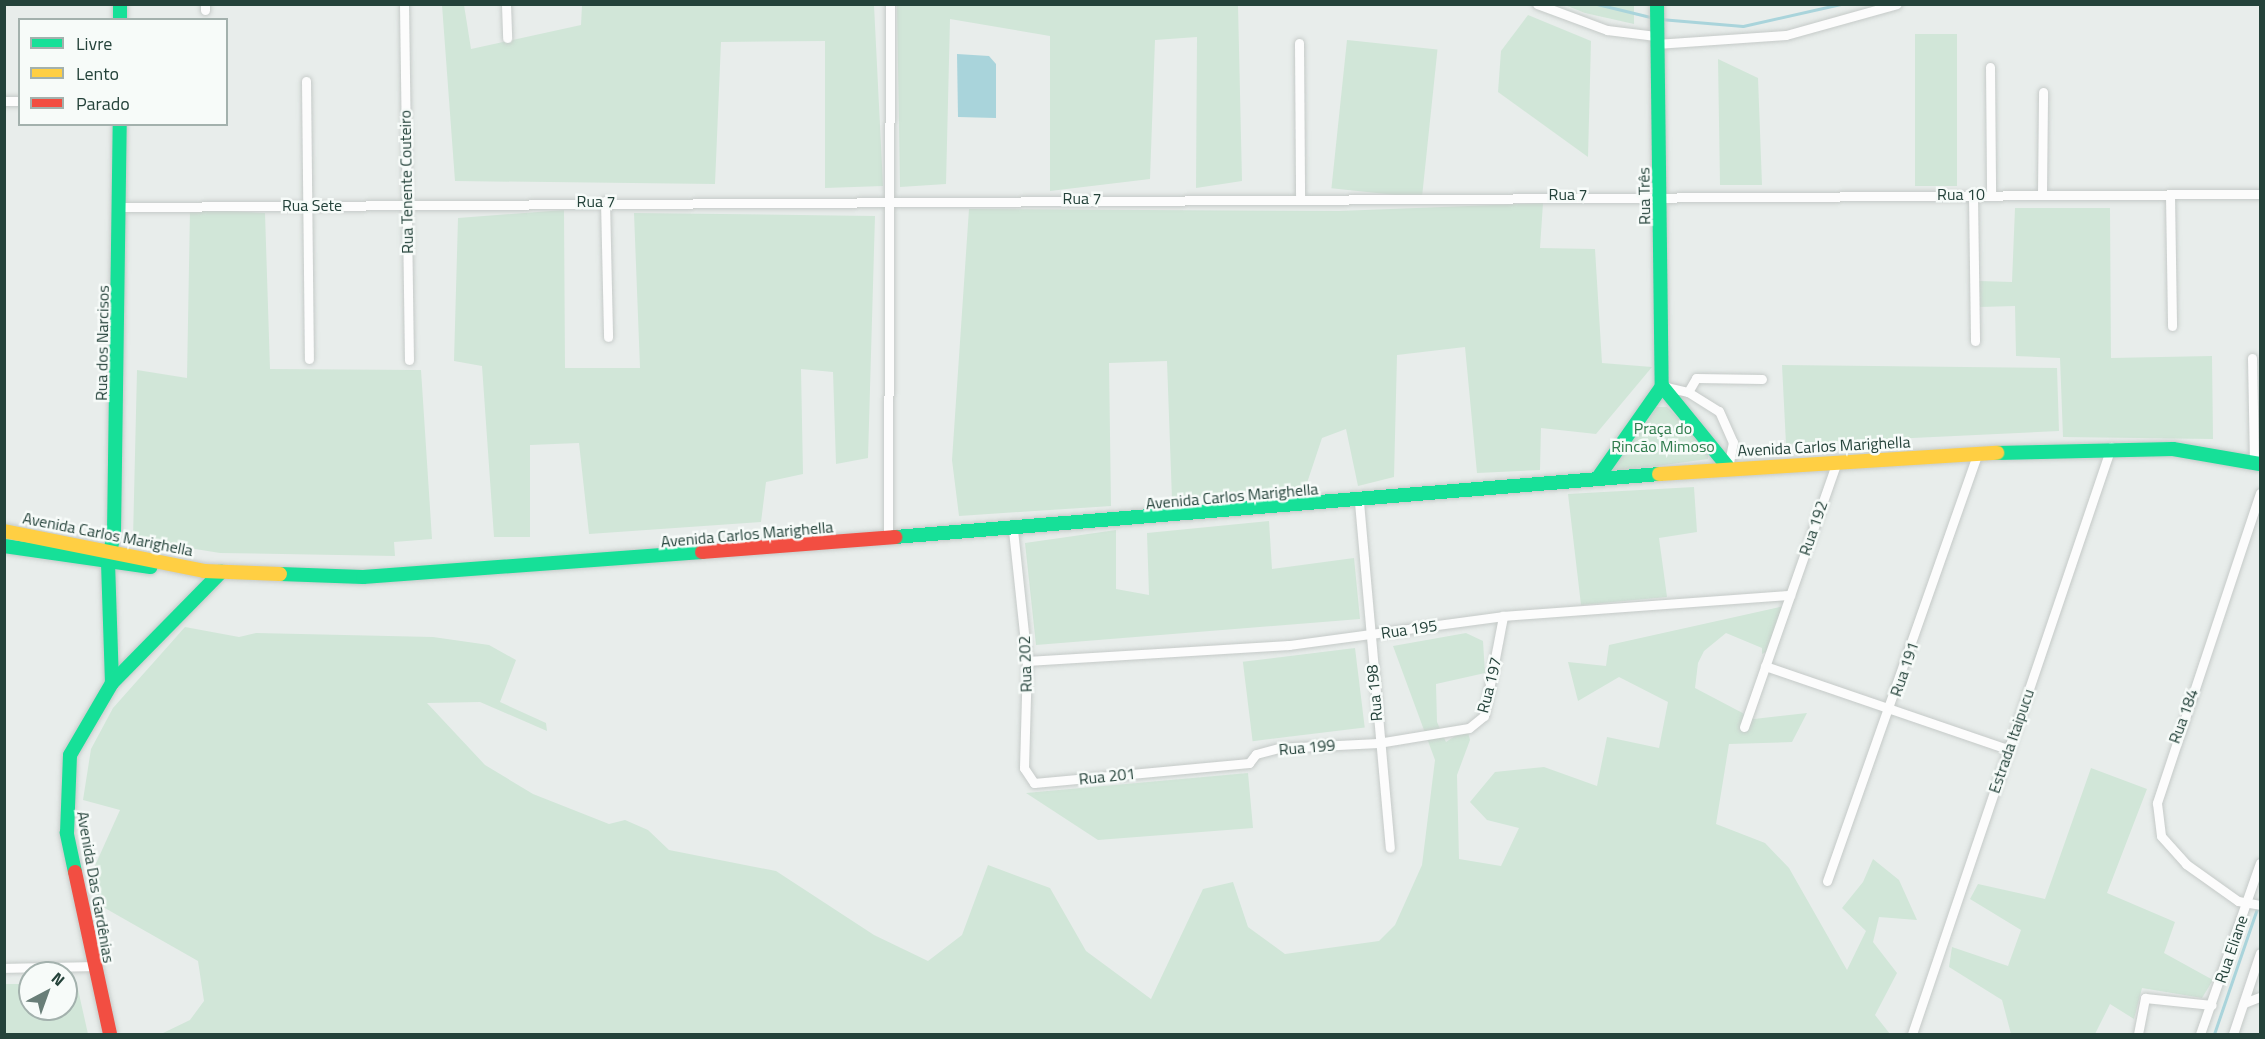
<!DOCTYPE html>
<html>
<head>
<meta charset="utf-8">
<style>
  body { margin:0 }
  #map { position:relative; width:2265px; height:1039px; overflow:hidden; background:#e8edeb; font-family:"Titillium Web",sans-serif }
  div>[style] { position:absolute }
  .green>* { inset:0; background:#d1e6d8; transform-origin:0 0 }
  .water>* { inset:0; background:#a9d4db }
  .stream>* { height:3px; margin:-1.5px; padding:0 1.5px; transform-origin:1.5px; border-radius:1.5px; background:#a9d4db }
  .roads { filter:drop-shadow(0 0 2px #c5cac8) drop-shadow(0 0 2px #c5cac8) }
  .street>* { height:9px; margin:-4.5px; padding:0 4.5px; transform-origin:4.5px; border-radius:4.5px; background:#fcfcfc }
  .fast>* { height:14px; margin:-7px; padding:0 7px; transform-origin:7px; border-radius:7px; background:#16e098 }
  .slow>* { height:14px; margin:-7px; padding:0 7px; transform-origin:7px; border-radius:7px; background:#ffcf43 }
  .jam>* { height:14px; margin:-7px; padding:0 7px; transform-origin:7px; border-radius:7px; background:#f24e42 }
  span { translate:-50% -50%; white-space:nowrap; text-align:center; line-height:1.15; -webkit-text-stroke:5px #f7fbf9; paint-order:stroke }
  .street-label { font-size:16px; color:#24423a }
  .park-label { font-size:16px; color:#2d7a4b }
  .frame { position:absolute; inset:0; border:6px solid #24423a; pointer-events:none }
  .legend { position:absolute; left:18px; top:18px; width:210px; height:108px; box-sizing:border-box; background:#f7fbf9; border:2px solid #a3b1ad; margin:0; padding:8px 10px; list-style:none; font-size:18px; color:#24423a }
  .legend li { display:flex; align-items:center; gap:12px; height:30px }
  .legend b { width:30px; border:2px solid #a3b1ad }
  .north { position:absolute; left:18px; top:961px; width:60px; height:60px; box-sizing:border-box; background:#f7fbf9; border:2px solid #a3b1ad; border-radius:50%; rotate:41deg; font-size:16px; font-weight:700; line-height:24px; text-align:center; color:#24423a }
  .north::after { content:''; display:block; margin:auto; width:21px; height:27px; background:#697e78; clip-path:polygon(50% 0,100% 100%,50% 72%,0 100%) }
</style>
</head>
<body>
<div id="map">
  <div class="green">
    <i style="clip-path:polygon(442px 5px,464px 5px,471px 49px,581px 25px,582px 5px,874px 5px,883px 186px,825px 188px,825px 41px,721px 42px,715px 184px,455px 181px)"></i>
    <i style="clip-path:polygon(897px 5px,1238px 5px,1242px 181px,1196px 188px,1197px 37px,1155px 40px,1150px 179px,1050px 191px,1050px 36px,950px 19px,946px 184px,900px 187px)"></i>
    <i style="clip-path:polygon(1565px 5px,1634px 5px,1634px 24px,1585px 13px)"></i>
    <i style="clip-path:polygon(1528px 15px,1591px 41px,1588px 157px,1498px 92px,1501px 51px)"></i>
    <i style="left:1915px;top:34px;width:42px;height:152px"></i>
    <i style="left:1347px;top:40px;width:91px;height:149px;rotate:6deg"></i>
    <i style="clip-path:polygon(1718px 59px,1758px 78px,1762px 185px,1720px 185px)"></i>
    <i style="clip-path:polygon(1543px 203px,1540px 248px,1595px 249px,1602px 363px,1652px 367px,1596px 434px,1541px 428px,1540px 470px,1477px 473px,1465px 347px,1397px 355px,1394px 477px,1358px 486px,1346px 429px,1322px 438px,1306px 486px,1172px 500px,1167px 361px,1109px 363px,1111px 506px,959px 516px,952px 460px,969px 209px,1339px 211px)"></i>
    <i style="clip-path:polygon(2015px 208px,2110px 208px,2111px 358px,2212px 356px,2213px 439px,2063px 437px,2060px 358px,2016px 356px,2015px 306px,1980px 307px,1979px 281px,2012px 282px)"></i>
    <i style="clip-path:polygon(190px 209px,265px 213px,270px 369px,421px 370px,432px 539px,394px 542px,395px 556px,220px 553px,133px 539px,137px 370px,187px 378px)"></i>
    <i style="clip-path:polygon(564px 210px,565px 368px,640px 368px,634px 213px,875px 216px,868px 458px,836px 464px,833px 372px,801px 369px,803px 474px,766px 482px,761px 522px,589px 534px,579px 443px,530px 445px,530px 537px,494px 537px,482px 366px,454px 361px,458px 218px)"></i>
    <i style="clip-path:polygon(1782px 365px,2057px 368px,2059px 431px,1786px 444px)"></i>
    <i style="clip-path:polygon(1655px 407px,1667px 407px,1708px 447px,1708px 459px,1613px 472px,1612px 466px)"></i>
    <i style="clip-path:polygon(1694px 487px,1697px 532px,1659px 538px,1667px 597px,1581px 605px,1568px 494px)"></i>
    <i style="clip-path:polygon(1269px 521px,1272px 569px,1354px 558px,1360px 619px,1036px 645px,1025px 543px,1116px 530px,1116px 589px,1149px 595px,1147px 533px)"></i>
    <i style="clip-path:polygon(1784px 606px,1774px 648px,1762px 654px,1762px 648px,1726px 633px,1704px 651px,1698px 663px,1695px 688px,1754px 719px,1807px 713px,1792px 742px,1729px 744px,1716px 824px,1765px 843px,1789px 868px,1847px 970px,1866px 931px,1842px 908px,1863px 882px,1873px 859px,1899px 880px,1917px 920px,1879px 917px,1873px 942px,1897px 973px,1875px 1015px,1890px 1034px,161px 1034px,190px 1020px,204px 1001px,198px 961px,96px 903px,93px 870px,120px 810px,83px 800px,91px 749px,113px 708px,185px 627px,239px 637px,256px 633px,433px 637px,489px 645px,516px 660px,500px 702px,546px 723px,547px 731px,480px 702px,427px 703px,485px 765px,533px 794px,609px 824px,625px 820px,648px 830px,669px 850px,776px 871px,874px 935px,928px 961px,962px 935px,988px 865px,1050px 888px,1086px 951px,1151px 999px,1203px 889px,1233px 882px,1248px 927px,1285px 954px,1379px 941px,1395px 925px,1422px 865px,1435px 760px,1393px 646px,1466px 633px,1483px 641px,1485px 673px,1436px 684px,1437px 722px,1446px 742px,1467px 728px,1470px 740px,1457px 775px,1459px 859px,1501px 866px,1519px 828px,1487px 820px,1470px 802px,1495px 772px,1544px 767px,1597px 786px,1607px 737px,1659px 748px,1668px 702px,1619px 677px,1578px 701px,1568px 662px,1606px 666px,1609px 645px)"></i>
    <i style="left:1355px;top:648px;width:80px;height:113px;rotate:83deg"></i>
    <i style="clip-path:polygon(2091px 768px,2147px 789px,2107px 893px,2175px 922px,2164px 953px,2213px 980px,2202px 998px,2142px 988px,2134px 1019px,2110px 1004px,2095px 1034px,2011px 1034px,2002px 1000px,1949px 967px,1952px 947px,2008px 966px,2021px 930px,1970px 899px,1978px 884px,2045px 899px)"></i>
    <i style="clip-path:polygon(1248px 773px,1253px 828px,1098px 840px,1026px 793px)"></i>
    <i style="clip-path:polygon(5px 984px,30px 984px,30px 1009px,66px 1009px,66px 985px,77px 985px,88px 1034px,5px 1034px)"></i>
  </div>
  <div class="water">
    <i style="clip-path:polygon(957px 54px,989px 56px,996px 64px,996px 118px,958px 117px)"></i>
  </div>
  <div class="stream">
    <i style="left:1597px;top:4px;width:59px;rotate:13.8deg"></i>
    <i style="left:1660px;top:19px;width:83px;rotate:4.8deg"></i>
    <i style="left:1743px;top:26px;width:100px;rotate:-12.7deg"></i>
    <i style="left:2214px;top:1034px;width:142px;rotate:-71.1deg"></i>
  </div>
  <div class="roads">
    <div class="street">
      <i style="left:404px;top:4px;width:356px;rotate:89.2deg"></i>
      <i style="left:506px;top:4px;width:34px;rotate:88deg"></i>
      <i style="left:1537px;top:4px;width:75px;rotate:20.4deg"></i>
      <i style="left:1607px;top:30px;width:49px;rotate:7deg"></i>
      <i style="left:205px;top:10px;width:6px;rotate:-90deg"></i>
      <i style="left:1299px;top:43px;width:153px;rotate:89.6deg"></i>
      <i style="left:1656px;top:44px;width:130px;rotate:-4deg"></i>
      <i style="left:1786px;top:35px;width:115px;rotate:-15.6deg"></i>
      <i style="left:1990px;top:67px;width:127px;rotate:89.5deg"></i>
      <i style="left:306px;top:81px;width:278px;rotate:89.4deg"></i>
      <i style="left:4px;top:101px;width:16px"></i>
      <i style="left:2042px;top:194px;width:102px;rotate:-89.4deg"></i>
      <i style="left:1973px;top:195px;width:146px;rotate:89.2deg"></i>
      <i style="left:2170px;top:195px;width:131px;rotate:89.1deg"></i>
      <i style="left:605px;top:201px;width:136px;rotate:88.7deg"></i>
      <i style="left:122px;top:207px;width:2138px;rotate:-0.35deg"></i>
      <i style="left:2252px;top:358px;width:105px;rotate:88.9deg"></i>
      <i style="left:1662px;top:386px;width:27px;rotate:13deg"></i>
      <i style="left:1688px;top:392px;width:36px;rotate:32deg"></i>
      <i style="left:1719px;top:411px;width:34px;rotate:66deg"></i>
      <i style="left:1733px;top:442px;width:25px;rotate:101deg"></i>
      <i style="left:1688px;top:392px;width:16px;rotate:-60deg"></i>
      <i style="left:1696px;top:378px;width:66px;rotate:0.9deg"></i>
      <i style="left:2260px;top:493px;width:327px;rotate:108.4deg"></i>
      <i style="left:2157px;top:803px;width:33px;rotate:83deg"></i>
      <i style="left:2161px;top:836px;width:38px;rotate:48deg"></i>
      <i style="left:2186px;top:864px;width:64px;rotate:35.4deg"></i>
      <i style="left:2238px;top:901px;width:22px;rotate:10deg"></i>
      <i style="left:1359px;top:502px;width:347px;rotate:84.9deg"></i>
      <i style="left:1013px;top:530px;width:132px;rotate:83.9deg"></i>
      <i style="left:1027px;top:661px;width:107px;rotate:91.6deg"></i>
      <i style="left:1024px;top:768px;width:18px;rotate:56deg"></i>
      <i style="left:1034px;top:783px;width:216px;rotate:-5.3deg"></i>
      <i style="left:1249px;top:763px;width:11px;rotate:-52deg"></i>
      <i style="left:1256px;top:754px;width:24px;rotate:-15deg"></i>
      <i style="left:1279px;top:748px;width:99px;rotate:-2.9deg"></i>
      <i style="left:1378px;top:743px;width:92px;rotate:-9.4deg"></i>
      <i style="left:1469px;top:728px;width:19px;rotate:-39deg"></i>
      <i style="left:1484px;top:716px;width:102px;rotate:-79.2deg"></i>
      <i style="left:888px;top:539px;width:535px;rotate:-89.79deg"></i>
      <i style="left:1027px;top:661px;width:262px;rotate:-3.5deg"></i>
      <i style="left:1289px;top:645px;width:216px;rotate:-7.7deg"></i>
      <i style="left:1503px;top:616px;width:288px;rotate:-4.2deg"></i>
      <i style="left:1765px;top:666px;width:257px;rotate:18.9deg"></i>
      <i style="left:1744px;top:727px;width:282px;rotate:-70.7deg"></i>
      <i style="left:1827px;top:881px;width:453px;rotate:-70.6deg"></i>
      <i style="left:4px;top:968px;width:89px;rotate:-1.3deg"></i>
      <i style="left:2244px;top:1003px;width:17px;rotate:-21deg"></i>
      <i style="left:1912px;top:1034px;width:620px;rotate:-71.27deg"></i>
      <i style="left:2138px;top:1034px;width:37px;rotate:-79deg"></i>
      <i style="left:2145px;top:998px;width:67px;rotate:6deg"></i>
      <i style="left:2200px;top:1034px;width:181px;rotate:-70.7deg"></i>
      <i style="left:2233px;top:1034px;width:85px;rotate:-71.6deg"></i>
    </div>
    <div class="fast">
      <i style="left:120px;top:4px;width:16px;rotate:90deg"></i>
      <i style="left:1657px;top:4px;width:382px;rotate:89.3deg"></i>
      <i style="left:1662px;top:386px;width:104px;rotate:50.8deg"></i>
      <i style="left:1997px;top:453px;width:176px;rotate:-1.3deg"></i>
      <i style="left:2173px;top:449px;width:88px;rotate:9.8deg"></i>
      <i style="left:1597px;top:479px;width:113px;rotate:-55deg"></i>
      <i style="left:895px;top:537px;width:767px;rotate:-4.71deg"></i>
      <i style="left:4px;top:546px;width:148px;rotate:8.2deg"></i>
      <i style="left:280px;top:574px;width:83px;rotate:2.1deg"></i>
      <i style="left:363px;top:577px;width:340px;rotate:-4.2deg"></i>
      <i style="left:112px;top:683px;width:121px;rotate:-91.9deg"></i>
      <i style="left:108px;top:562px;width:30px;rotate:-78deg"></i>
      <i style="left:114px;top:533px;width:409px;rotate:-89.2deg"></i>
      <i style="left:75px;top:872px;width:40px;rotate:-102deg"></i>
      <i style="left:67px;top:833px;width:78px;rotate:-87.8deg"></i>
      <i style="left:70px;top:755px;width:83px;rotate:-59.7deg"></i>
      <i style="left:112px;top:683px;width:156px;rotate:-45.5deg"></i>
    </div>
    <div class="slow">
      <i style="left:1659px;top:474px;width:339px;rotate:-3.6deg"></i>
      <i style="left:4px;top:531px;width:204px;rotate:11.3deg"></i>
      <i style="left:204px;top:571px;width:76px;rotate:2.3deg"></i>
    </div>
    <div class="jam">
      <i style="left:702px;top:552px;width:194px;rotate:-4.4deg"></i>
      <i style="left:75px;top:872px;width:166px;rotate:77.8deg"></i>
    </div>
  </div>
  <div class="street-label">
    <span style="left:406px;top:182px;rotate:-91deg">Rua Tenente Couteiro</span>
    <span style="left:1568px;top:194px">Rua 7</span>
    <span style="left:1961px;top:194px">Rua 10</span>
    <span style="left:1644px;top:196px;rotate:-91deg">Rua Três</span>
    <span style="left:1082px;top:198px">Rua 7</span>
    <span style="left:596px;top:201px">Rua 7</span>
    <span style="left:312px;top:205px">Rua Sete</span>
    <span style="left:102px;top:343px;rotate:-89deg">Rua dos Narcisos</span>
    <span style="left:1824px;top:446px;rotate:-3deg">Avenida Carlos Marighella</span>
    <span style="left:1232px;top:496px;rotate:-5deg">Avenida Carlos Marighella</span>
    <span style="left:1813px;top:528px;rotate:-71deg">Rua 192</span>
    <span style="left:108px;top:534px;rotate:11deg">Avenida Carlos Marighella</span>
    <span style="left:747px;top:534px;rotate:-5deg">Avenida Carlos Marighella</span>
    <span style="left:1409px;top:629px;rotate:-8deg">Rua 195</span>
    <span style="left:1025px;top:664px;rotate:-92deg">Rua 202</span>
    <span style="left:1904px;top:669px;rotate:-71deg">Rua 191</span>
    <span style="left:1489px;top:685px;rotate:-76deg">Rua 197</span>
    <span style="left:1374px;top:693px;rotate:-95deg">Rua 198</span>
    <span style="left:2183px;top:716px;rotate:-70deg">Rua 184</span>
    <span style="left:2011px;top:741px;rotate:-71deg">Estrada Itaipucu</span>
    <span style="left:1307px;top:747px;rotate:-5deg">Rua 199</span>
    <span style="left:1107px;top:776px;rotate:-6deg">Rua 201</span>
    <span style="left:96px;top:887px;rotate:80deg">Avenida Das Gardênias</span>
    <span style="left:2231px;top:949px;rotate:-71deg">Rua Eliane</span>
  </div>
  <div class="park-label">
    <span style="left:1663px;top:437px">Praça do<br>Rincão Mimoso</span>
  </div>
  <div class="frame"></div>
  <ul class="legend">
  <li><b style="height:8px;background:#16e098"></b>Livre</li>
  <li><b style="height:8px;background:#ffcf43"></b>Lento</li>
  <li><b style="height:8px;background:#f24e42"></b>Parado</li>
  </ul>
  <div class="north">N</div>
</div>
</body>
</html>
